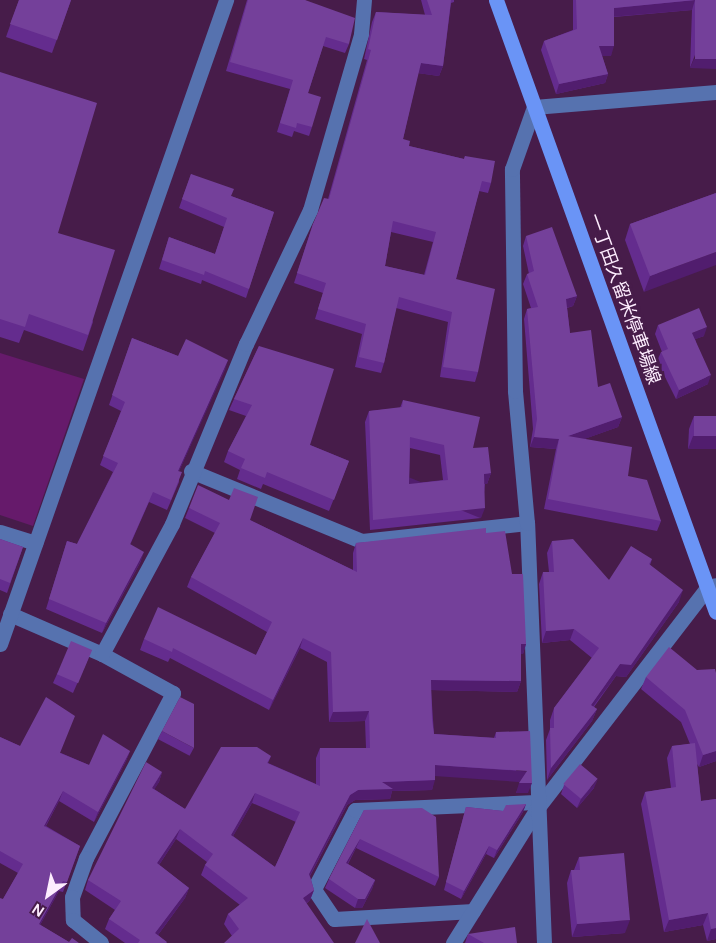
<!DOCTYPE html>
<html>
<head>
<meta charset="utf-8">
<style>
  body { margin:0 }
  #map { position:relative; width:716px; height:943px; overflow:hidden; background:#471c4a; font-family:Karla,"Noto Sans JP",sans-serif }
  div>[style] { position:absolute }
  .green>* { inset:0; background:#661a6b }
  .minor>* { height:15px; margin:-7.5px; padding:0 7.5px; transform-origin:7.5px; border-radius:7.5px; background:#5672af }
  .secondary>* { height:15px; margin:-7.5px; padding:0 7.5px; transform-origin:7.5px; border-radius:7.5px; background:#6a94f6 }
  .wall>* { inset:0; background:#642c8e; transform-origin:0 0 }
  .shaded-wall>* { inset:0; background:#511d6e; transform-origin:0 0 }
  .building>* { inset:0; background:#74409a; transform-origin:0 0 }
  span { translate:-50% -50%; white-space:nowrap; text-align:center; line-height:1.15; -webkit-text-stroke:6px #471c4a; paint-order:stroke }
  .street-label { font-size:18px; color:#fdedfe }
  .north { position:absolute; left:18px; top:865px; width:60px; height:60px; -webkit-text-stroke:4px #471c4a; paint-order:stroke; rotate:213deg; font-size:16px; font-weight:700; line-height:24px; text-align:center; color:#fdedfe }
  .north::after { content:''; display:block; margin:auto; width:21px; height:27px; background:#fdedfe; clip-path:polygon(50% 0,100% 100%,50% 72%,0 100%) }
</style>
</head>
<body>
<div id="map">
  <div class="green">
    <i style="clip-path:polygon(0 353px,84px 379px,33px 526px,0 515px)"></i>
  </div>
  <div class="minor">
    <i style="left:191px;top:471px;width:185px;rotate:22.3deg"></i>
    <i style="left:362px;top:541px;width:166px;rotate:-6.2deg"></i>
    <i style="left:0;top:532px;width:37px;rotate:17deg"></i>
    <i style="left:10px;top:614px;width:100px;rotate:23.5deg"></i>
    <i style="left:102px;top:654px;width:81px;rotate:28.8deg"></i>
    <i style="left:173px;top:693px;width:187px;rotate:117.8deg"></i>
    <i style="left:86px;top:858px;width:41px;rotate:109.7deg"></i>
    <i style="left:72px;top:897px;width:23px;rotate:88deg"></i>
    <i style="left:73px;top:920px;width:36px;rotate:39deg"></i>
    <i style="left:0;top:644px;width:683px;rotate:-70.66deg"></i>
    <i style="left:102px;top:654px;width:148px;rotate:-61.7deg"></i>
    <i style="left:172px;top:524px;width:195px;rotate:-67.7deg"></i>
    <i style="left:246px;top:344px;width:148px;rotate:-64.5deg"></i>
    <i style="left:310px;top:210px;width:183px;rotate:-73.8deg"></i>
    <i style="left:361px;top:34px;width:34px;rotate:-85deg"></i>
    <i style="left:473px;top:911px;width:139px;rotate:176.7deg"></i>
    <i style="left:334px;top:919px;width:36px;rotate:-124deg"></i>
    <i style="left:314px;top:889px;width:89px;rotate:-62.6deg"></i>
    <i style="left:355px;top:810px;width:181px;rotate:-2.5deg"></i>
    <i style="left:453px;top:943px;width:157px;rotate:-58deg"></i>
    <i style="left:536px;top:810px;width:280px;rotate:-52.4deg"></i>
    <i style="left:707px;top:588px;width:9px;rotate:-18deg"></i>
    <i style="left:544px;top:943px;width:420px;rotate:-92.3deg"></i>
    <i style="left:527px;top:523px;width:133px;rotate:-95.2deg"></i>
    <i style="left:515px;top:391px;width:222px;rotate:-90.8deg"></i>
    <i style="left:512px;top:169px;width:66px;rotate:-70.5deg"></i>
    <i style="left:534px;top:107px;width:183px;rotate:-4.7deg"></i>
  </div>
  <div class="secondary">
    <i style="left:496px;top:0;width:650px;rotate:70.23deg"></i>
  </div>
  <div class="wall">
    <i style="clip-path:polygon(19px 0,71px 0,52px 53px,6px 37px)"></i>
    <i style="clip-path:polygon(247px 0,305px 0,349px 44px,345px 53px,323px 46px,308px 93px,312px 127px,309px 136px,294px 131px,292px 137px,277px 132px,290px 89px,226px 71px)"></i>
    <i style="clip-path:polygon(evenodd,421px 0,454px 0,454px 2px,451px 3px,443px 66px,439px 76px,418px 73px,403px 139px,409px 146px,464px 159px,465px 156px,491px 183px,488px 193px,479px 191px,456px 279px,478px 372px,475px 382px,440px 377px,448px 322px,396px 308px,384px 363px,381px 373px,355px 367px,362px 334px,315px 319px,323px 293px,294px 283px,313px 224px,328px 199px,367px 60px,364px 59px,372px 22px,376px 12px,425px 15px,421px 0,391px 232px,433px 242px,424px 275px,385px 266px,391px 232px)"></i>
    <i style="clip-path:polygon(573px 0,716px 0,690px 68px,692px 10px,614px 17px,611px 56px,602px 56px,608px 74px,605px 83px,556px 94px,541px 50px,544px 41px,573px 30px)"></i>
    <i style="clip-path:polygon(0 72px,58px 233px,93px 322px,83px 351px,24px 330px,19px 343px,0 337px)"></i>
    <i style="clip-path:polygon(191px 174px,231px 196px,274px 212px,246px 298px,202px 280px,201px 284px,159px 269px,169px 237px,215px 254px,224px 227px,179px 208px)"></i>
    <i style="clip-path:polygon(716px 193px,644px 292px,625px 240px,630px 224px)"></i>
    <i style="clip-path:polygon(526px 236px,577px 296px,573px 306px,567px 308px,570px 333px,598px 387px,622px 417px,618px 427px,584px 439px,628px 476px,661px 521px,657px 531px,544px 509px,556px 449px,530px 447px,533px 429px,524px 319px,527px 309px,531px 308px,523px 284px,527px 274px,529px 274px,523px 246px)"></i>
    <i style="clip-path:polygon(658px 325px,704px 336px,695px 339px,708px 384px,676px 399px,657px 361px,661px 352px,662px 352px,655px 334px)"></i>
    <i style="clip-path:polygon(132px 338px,178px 356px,228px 360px,179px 471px,179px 482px,167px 510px,149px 502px,130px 545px,141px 561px,102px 633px,46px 609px,67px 541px,77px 544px,113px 472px,100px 465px,121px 411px,109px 405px)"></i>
    <i style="clip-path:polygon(259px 346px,310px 445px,349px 461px,329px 511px,263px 484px,261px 489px,237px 479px,240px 470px,224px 462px,228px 451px,246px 416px,229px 410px,234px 399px)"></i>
    <i style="clip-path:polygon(evenodd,403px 400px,473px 448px,491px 473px,487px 484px,485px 484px,481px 518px,370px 530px,365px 422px,369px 411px,400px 408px,403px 400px,410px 448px,440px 455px,443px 480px,409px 484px,410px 448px)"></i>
    <i style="clip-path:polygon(694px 416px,716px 416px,688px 449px,689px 429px)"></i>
    <i style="clip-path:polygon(evenodd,189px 508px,250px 520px,353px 570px,353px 553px,356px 543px,486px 533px,512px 574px,526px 644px,523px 654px,521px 654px,521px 681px,517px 692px,431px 690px,434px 734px,494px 738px,496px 732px,528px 793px,516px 793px,521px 781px,435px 775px,432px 790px,392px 791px,390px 799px,355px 800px,347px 805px,310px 876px,314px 890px,310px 900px,307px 903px,232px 936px,224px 924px,228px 914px,240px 905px,201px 875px,205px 865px,207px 862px,176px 839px,159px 865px,189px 888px,185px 898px,158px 935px,167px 943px,125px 943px,105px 929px,109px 919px,115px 910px,85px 890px,88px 880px,162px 772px,159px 782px,154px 789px,185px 809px,271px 756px,268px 763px,316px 784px,316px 758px,320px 748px,366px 748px,365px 721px,329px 722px,327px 662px,300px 648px,269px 710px,170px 658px,168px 662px,140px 650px,144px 639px,256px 655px,267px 632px,187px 587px,191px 577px,215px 533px,185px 518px,189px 508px,252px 803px,296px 822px,275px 867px,233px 836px,252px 803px)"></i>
    <i style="clip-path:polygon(0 539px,23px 547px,7px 593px,0 590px)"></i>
    <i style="clip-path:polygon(552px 541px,609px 580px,652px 559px,650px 565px,679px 602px,626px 677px,616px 676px,594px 707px,597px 709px,592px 721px,547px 780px,546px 740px,550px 729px,550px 720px,554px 708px,592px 658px,570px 640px,542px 643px,539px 584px,543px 572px,549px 572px,547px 553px)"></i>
    <i style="clip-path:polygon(88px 659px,73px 693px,53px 683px,57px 674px)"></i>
    <i style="clip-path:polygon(716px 673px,716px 761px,699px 767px,697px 764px,701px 801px,716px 799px,716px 939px,707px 941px,703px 925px,664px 932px,641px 804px,645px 792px,671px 788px,667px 758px,672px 746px,690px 744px,681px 722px,641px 689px,646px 677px)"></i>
    <i style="left:162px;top:731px;width:36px;height:9px;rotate:28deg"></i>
    <i style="clip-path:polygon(0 737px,20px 746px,61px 753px,89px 765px,130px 751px,126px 761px,94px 822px,59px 801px,46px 826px,80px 846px,63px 892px,59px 891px,40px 925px,69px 942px,0 943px,3px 899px,18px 873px,0 863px)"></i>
    <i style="clip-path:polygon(564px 785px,594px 788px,577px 808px,561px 794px)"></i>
    <i style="clip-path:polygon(526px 804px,523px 812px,494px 858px,486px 854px,461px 899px,444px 890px,466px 807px,503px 811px)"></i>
    <i style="clip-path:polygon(364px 810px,439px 877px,435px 886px,356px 848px,348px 864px,375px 880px,372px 889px,362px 908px,355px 908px,325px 888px,329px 879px)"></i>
    <i style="clip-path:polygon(579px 857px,625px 933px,572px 937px,567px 883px,571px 870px,574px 870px)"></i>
    <i style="clip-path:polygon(468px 934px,517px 943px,465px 943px)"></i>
  </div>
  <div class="shaded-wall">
    <i style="clip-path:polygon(695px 0,692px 10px,610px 17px,614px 8px)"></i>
    <i style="clip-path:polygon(599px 46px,614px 46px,611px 56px,596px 56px)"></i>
    <i style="clip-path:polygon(694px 59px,716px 59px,716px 69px,690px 68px)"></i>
    <i style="clip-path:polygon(421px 63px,443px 66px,439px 76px,417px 73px)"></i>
    <i style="clip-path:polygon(608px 74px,605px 83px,556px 94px,559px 84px)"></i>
    <i style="clip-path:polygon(716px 252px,716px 265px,644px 292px,650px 276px)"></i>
    <i style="clip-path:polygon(577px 296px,573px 306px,562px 309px,566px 299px)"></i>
    <i style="clip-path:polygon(707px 327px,704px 336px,688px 342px,692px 333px)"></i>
    <i style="clip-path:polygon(228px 360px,225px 370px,175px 480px,178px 471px)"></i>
    <i style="clip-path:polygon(711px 375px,708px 384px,676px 399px,679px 390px)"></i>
    <i style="clip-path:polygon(622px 417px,618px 427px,565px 446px,568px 436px)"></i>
    <i style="clip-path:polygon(693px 436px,716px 436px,716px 449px,688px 449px)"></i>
    <i style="clip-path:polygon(534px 437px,559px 439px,556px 449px,530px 447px)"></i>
    <i style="clip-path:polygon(491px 473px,487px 484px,481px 484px,484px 474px)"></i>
    <i style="left:485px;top:508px;width:11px;height:113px;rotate:112deg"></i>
    <i style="clip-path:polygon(144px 552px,141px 561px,102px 633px,106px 623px)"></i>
    <i style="clip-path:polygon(683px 590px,679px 602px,626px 677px,616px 676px,586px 716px,591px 705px,620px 664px)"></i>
    <i style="clip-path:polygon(574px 629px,570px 640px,542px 643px,546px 631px)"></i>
    <i style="clip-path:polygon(303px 638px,300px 648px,269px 710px,273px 700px)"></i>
    <i style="clip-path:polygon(521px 644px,526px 644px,523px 654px,518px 654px)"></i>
    <i style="clip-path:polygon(431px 680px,521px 681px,517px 692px,427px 690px)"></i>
    <i style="clip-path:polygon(597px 709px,592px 721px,547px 780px,551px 768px)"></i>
    <i style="clip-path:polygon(369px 711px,365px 721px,329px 722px,333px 712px)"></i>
    <i style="clip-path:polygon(130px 751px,126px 761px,94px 822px,98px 812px)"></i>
    <i style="clip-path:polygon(716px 751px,716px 761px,699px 767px,703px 755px)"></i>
    <i style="left:435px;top:765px;width:92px;height:11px;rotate:4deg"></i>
    <i style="clip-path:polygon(162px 772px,159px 782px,149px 798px,152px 788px)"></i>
    <i style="clip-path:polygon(598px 779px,594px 788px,577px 808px,581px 799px)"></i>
    <i style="clip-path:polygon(435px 780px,432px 790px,392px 791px,390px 799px,355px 800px,347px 805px,305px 885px,309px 874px,350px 795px,358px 790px,382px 782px)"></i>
    <i style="clip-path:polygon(519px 783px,532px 783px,528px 793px,516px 793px)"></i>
    <i style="clip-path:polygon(63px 791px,59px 801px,40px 836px,44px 826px)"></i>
    <i style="clip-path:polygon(255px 793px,252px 803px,228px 845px,231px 835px)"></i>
    <i style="clip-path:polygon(526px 804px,523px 812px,494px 858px,497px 850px)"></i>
    <i style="clip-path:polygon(180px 829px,176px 839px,153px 874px,157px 863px)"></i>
    <i style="clip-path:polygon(360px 839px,356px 848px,343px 872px,346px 863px)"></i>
    <i style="clip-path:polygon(489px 846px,486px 854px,461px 899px,464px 891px)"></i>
    <i style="clip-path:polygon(375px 880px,372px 889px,362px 908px,355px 908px,358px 899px)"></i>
    <i style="clip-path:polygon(63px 881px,59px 891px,35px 934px,39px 924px)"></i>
    <i style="clip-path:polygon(189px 888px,185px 898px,152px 943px,155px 933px)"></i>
    <i style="clip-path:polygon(314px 890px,310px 900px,300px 908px,303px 898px)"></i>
    <i style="clip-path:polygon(708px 913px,703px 925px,664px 932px,669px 920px)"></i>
    <i style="clip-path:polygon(630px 920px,625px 933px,572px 937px,577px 924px)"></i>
    <i style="clip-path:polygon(716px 928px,716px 939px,707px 941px,711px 929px)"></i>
  </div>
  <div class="building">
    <i style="clip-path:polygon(19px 0,71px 0,57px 40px,10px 24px)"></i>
    <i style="clip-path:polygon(248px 0,305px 0,355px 18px,349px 44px,326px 37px,308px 93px,321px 97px,312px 127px,297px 123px,296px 128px,280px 123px,293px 80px,230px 62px)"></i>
    <i style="clip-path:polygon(evenodd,427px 0,451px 0,443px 66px,421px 63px,403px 139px,410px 141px,409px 146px,464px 159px,465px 156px,495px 161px,491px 183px,482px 181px,456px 279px,495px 289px,478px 372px,443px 367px,452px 312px,399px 297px,384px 363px,359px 357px,366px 324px,318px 309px,326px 283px,297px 273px,313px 224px,324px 198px,329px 199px,371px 50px,368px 49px,376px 12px,432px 15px,427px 0,393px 221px,436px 232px,425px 275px,385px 266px,393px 221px)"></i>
    <i style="clip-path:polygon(576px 0,695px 0,614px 8px,614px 46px,599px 46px,608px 74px,559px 84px,544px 41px,577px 29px)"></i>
    <i style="left:695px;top:0;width:21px;height:59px"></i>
    <i style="clip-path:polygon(0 72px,97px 103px,58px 233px,115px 250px,88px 335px,29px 314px,25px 327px,0 319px)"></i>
    <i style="clip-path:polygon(191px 174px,234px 189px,231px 196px,274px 212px,249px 289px,205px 271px,204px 275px,162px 260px,169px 237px,215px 254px,227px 218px,182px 199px)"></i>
    <i style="clip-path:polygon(716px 193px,716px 252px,650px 276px,630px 224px)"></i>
    <i style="clip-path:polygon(552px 227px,577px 296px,566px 299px,570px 333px,591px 330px,598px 387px,610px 383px,622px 417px,568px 436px,632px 447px,628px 476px,647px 480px,661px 521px,548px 499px,559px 439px,534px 437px,537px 419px,527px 309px,538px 307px,527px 274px,534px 271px,526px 236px)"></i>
    <i style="clip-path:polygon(699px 308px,707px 327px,692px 333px,711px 375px,679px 390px,661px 352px,668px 349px,658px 325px)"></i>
    <i style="clip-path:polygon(132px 338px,178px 356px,186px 339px,228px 360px,178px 471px,182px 472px,171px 500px,153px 492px,130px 544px,144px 552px,106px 623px,49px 599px,67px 541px,77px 544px,118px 463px,103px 456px,125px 402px,112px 395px)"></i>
    <i style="clip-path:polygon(259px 346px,334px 369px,310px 445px,349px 461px,334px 500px,267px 472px,265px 478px,241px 468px,245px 459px,228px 451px,252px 405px,234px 399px)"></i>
    <i style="clip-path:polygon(evenodd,403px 400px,480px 417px,473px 448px,488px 447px,491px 473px,484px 474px,485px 508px,373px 520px,369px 411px,402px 407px,403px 400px,410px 437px,444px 445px,448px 480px,409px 484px,410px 437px)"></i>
    <i style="left:694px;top:416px;width:22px;height:20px"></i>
    <i style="clip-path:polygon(evenodd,198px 485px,229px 500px,234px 488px,258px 497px,250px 520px,357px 572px,356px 543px,486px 528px,486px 533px,505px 531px,512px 574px,523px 574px,526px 644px,521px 644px,521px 681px,431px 680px,432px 720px,434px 734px,496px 738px,496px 732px,530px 731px,532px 783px,519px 783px,527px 771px,435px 765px,435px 780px,382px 782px,393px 789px,358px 790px,350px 795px,309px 874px,314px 890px,303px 898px,334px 943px,224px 943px,239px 929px,228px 914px,248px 898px,205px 865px,213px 854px,180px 829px,157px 863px,189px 888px,155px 933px,167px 942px,166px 943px,138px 943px,140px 940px,109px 919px,121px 901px,88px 880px,146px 762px,162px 772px,152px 788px,185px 809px,221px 747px,257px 747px,271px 756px,267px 763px,320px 786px,320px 748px,370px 748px,369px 711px,333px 712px,331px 652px,303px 638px,273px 700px,173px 648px,172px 652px,144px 639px,158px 607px,256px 655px,272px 622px,191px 577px,220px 523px,189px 508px,198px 485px,255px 793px,300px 812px,275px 867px,231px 835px,255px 793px)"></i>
    <i style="clip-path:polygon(0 539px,23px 547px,10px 583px,0 579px)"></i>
    <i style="clip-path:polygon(573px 539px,609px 580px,631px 546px,652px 559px,649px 564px,683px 590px,631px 665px,620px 664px,591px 705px,597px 709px,551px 768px,550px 728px,554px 728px,554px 708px,599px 648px,574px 629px,546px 631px,543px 572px,554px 572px,552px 541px)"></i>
    <i style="left:71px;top:641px;width:23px;height:36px;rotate:23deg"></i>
    <i style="clip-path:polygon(669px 647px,697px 670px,715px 669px,716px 673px,716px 751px,703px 755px,685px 710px,646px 677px)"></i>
    <i style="clip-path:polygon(46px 697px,75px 716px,60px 753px,89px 765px,103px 734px,130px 751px,98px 812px,63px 791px,44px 826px,80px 846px,67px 882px,63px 881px,39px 924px,69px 942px,72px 938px,79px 943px,0 943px,0 898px,3px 899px,23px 864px,0 851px,0 737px,20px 746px)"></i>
    <i style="clip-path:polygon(180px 697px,194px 704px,194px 748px,162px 731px)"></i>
    <i style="clip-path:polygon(695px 743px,701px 801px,716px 799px,716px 928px,711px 929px,708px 913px,669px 920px,645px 792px,676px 787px,672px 746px)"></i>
    <i style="left:580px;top:764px;width:23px;height:26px;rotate:40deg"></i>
    <i style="clip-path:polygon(526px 804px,497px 850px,489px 846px,464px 891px,446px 882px,466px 807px,503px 811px,506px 805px)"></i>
    <i style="clip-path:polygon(422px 808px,436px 817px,439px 877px,360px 839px,346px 863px,375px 880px,365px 899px,358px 899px,329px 879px,364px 810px)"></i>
    <i style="clip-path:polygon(624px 853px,630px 920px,577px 924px,571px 870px,580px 870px,579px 857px)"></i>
    <i style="clip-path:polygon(367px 919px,380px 943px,355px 943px)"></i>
    <i style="clip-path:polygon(515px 927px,517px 943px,484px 943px,468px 934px)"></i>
  </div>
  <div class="street-label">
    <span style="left:624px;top:299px;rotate:70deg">一丁田久留米停車場線</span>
  </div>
  <div class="north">N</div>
</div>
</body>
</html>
